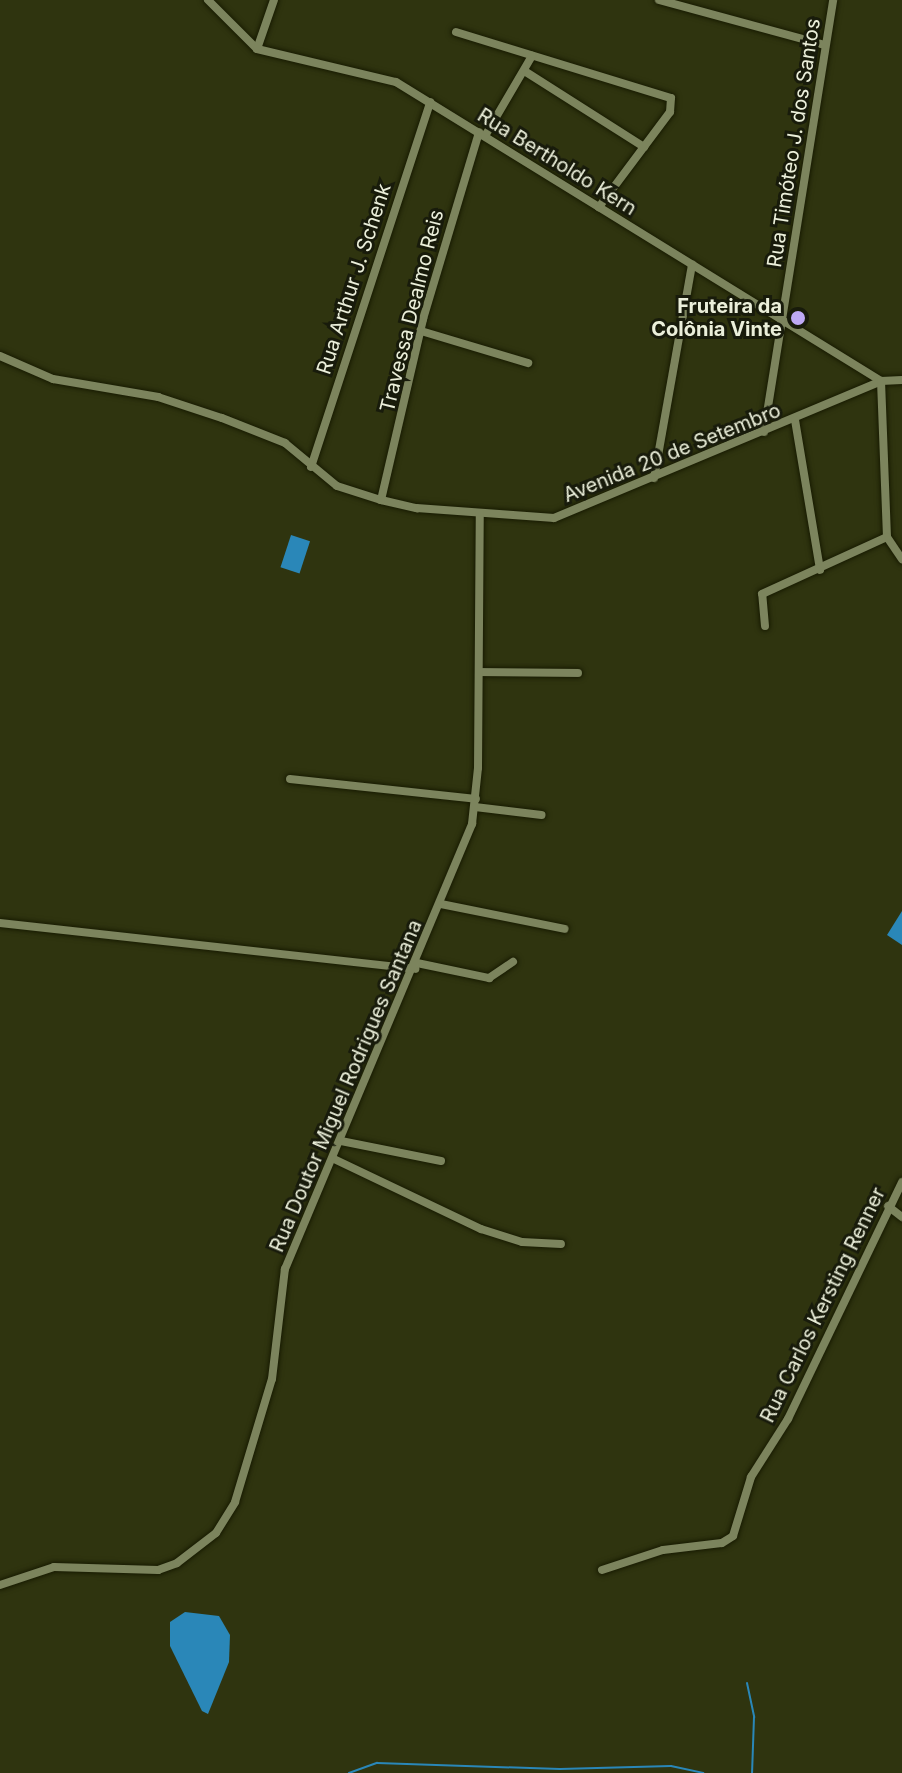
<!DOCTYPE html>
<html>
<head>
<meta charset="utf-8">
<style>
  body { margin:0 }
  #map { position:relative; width:902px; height:1773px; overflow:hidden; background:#2f340f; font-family:Inter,sans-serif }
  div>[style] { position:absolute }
  .water>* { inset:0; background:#2a87b8; transform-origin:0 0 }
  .stream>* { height:2px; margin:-1px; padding:0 1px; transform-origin:1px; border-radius:1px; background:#2a87b8 }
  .roads { filter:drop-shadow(0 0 2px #181b02) drop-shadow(0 0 2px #181b02) }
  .minor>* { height:8px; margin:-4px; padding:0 4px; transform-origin:4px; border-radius:4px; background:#7c845d }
  .dots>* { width:22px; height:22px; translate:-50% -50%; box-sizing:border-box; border:4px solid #181b0b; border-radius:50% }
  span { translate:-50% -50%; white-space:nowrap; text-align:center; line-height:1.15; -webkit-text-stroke:6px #181b0b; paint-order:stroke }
  .street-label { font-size:20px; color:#ebefda }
  .poi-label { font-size:20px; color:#ebefda; font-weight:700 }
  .right { translate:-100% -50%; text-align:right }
</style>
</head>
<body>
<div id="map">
  <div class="water">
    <i style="left:291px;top:535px;width:20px;height:34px;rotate:18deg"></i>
    <i style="clip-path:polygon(902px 911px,902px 945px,887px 935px)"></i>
    <i style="clip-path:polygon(185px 1612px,219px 1616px,230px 1635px,229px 1662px,208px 1714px,202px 1711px,170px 1646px,170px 1622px)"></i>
  </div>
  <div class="stream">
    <i style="left:747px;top:1683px;width:35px;rotate:78deg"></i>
    <i style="left:754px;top:1717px;width:56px;rotate:92deg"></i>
    <i style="left:349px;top:1773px;width:30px;rotate:-20deg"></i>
    <i style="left:377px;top:1763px;width:183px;rotate:1.9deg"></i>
    <i style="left:560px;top:1769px;width:111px;rotate:-1.5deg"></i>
    <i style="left:671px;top:1766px;width:33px;rotate:12deg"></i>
  </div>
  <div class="roads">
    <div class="minor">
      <i style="left:208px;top:0;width:69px;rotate:45deg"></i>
      <i style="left:257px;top:49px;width:143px;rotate:13.4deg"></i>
      <i style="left:396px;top:82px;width:570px;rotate:31.65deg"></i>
      <i style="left:659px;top:0;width:172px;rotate:15.2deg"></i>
      <i style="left:456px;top:32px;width:225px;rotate:17.1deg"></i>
      <i style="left:671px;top:98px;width:14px;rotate:94deg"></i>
      <i style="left:670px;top:112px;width:119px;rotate:126.8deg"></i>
      <i style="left:257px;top:49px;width:52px;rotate:-70.9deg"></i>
      <i style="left:526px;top:72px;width:140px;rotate:32.4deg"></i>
      <i style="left:485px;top:136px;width:93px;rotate:-59.6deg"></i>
      <i style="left:421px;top:331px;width:112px;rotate:16.7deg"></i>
      <i style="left:0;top:356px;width:58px;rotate:23.5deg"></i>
      <i style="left:53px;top:379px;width:107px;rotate:9.7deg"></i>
      <i style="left:158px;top:397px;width:67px;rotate:18.2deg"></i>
      <i style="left:222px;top:418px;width:68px;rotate:21.6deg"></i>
      <i style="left:285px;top:443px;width:67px;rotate:39.6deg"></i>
      <i style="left:337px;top:486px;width:46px;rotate:17.7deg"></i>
      <i style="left:381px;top:500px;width:37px;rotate:13deg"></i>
      <i style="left:417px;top:508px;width:137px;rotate:4.2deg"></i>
      <i style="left:554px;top:518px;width:355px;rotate:-22.7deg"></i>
      <i style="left:881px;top:381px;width:21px;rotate:-3deg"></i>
      <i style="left:881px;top:381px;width:156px;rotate:87.8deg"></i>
      <i style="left:887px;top:537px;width:27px;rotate:56deg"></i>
      <i style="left:795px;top:420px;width:152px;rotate:80.5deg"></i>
      <i style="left:764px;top:432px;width:437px;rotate:-80.9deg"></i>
      <i style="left:311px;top:467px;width:384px;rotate:-71.9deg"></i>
      <i style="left:654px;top:478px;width:217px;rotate:-79.9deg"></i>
      <i style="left:381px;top:500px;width:186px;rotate:-76.9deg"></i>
      <i style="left:423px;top:319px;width:195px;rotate:-73.3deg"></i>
      <i style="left:765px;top:626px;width:32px;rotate:-95deg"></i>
      <i style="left:762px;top:594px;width:137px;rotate:-24.5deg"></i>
      <i style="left:479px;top:672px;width:99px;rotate:0.6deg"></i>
      <i style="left:290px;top:779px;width:187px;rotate:6.1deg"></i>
      <i style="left:475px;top:807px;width:67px;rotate:6.8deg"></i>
      <i style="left:441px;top:904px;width:126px;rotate:11.4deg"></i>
      <i style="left:0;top:923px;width:418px;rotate:6.3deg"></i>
      <i style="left:417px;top:963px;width:74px;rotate:11.8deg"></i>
      <i style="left:489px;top:978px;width:29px;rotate:-34deg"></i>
      <i style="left:341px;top:1141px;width:102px;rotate:11.3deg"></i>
      <i style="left:334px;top:1159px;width:163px;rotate:25.5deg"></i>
      <i style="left:481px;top:1229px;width:43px;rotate:17.6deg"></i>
      <i style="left:522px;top:1242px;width:39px;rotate:3deg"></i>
      <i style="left:888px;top:1206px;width:18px;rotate:38deg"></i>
      <i style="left:602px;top:1570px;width:64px;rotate:-18.2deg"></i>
      <i style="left:663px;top:1550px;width:59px;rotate:-6.8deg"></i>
      <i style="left:722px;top:1543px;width:13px;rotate:-32deg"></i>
      <i style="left:733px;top:1536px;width:62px;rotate:-73deg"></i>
      <i style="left:751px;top:1477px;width:69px;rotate:-57.5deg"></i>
      <i style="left:788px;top:1419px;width:263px;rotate:-64.3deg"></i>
      <i style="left:0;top:1585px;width:57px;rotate:-18.4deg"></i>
      <i style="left:54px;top:1567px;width:104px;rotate:1.7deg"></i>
      <i style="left:158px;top:1570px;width:20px;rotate:-20deg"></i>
      <i style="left:177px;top:1563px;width:49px;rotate:-37.6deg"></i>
      <i style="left:216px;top:1533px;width:36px;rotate:-58deg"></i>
      <i style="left:235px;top:1502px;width:128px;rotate:-73.3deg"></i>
      <i style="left:272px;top:1379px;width:111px;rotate:-83.3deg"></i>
      <i style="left:285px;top:1269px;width:483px;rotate:-67.2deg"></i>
      <i style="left:472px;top:824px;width:56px;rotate:-83.9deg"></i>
      <i style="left:478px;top:768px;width:255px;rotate:-89.6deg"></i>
    </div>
  </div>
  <div class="dots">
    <i style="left:798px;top:318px;background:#bea9f5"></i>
  </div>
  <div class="street-label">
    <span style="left:794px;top:143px;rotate:-81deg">Rua Timóteo J. dos Santos</span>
    <span style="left:557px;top:162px;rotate:32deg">Rua Bertholdo Kern</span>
    <span style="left:354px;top:279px;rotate:-72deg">Rua Arthur J. Schenk</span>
    <span style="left:412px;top:311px;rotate:-76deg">Travessa Dealmo Reis</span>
    <span style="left:672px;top:453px;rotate:-22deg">Avenida 20 de Setembro</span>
    <span style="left:346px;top:1086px;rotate:-67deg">Rua Doutor Miguel Rodrigues Santana</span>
    <span style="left:823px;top:1305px;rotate:-64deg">Rua Carlos Kersting Renner</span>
  </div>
  <div class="poi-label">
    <span class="right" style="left:782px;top:318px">Fruteira da<br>Colônia Vinte</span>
  </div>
</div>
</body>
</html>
